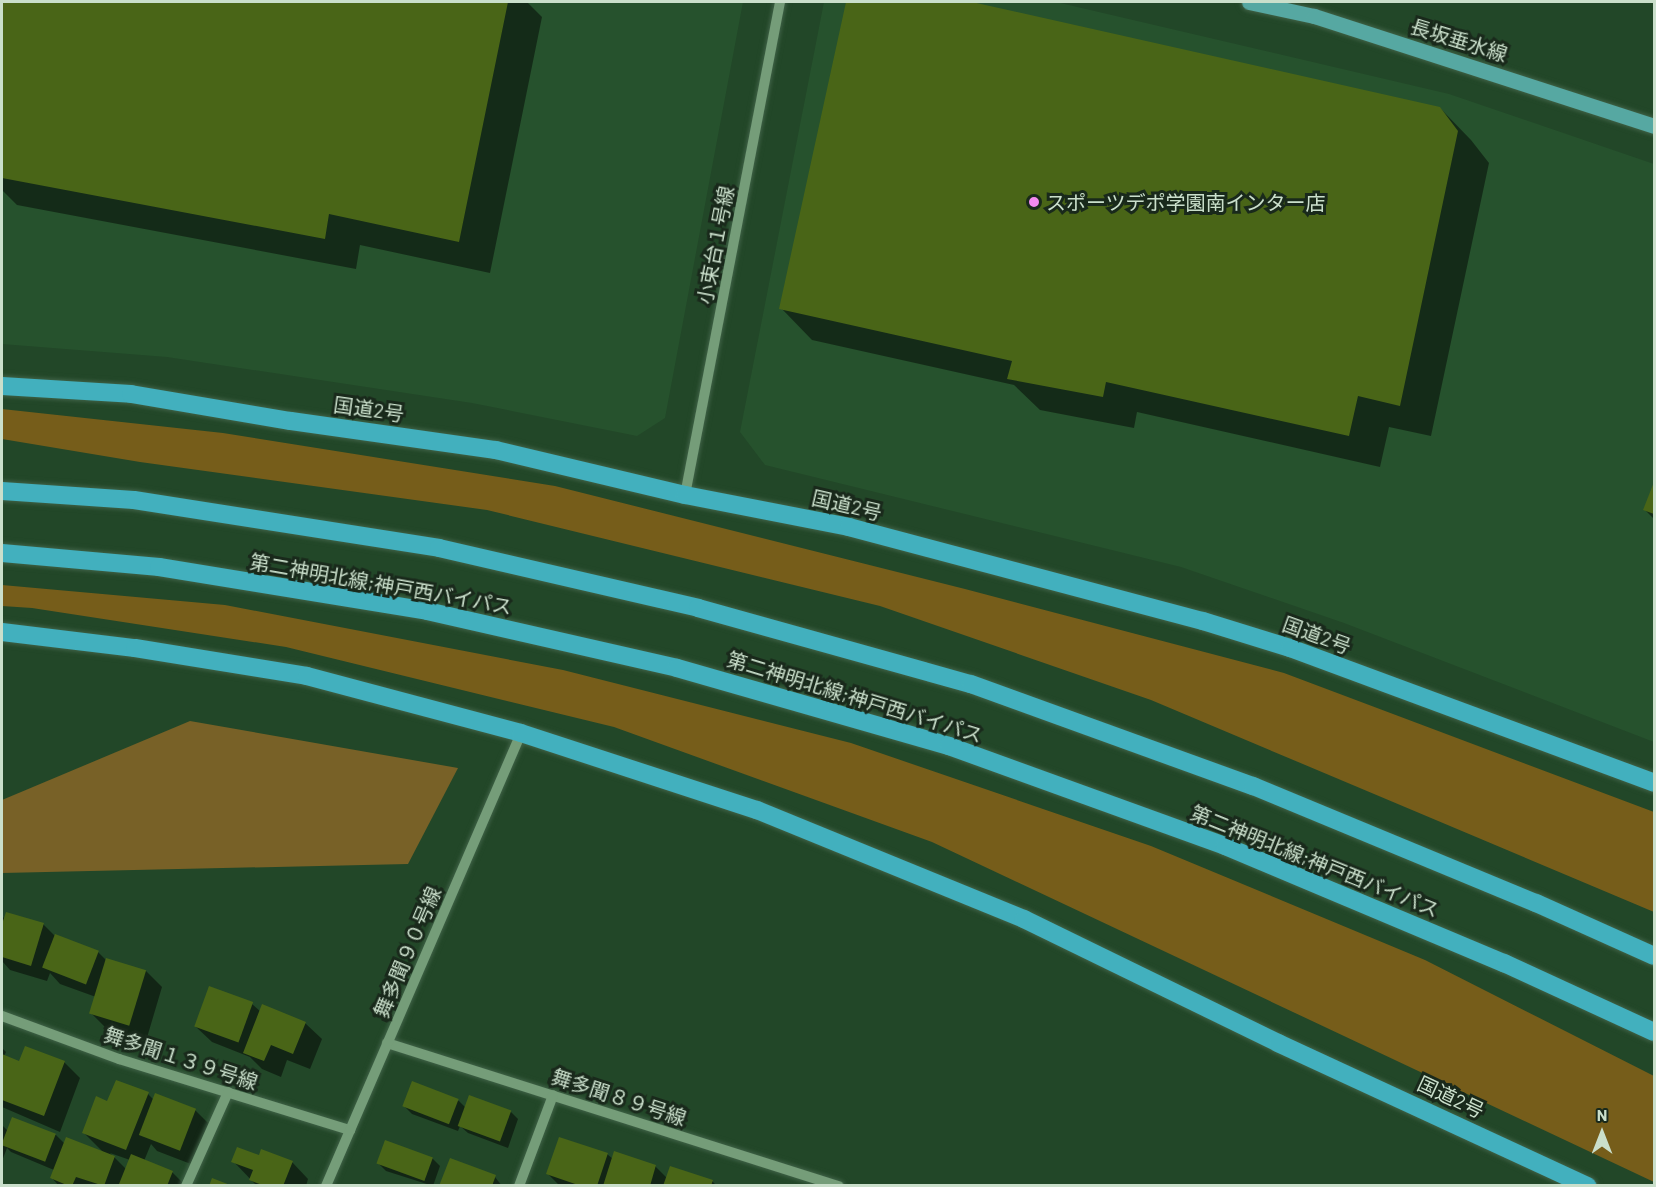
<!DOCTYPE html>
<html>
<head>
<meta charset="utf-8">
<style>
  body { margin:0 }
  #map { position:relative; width:1656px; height:1187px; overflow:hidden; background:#224728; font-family:Barlow,"Noto Sans JP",sans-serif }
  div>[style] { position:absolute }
  .built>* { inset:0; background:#26522d }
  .green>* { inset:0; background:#765d1a }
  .forest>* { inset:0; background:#786127 }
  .shadow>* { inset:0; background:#0007 }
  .building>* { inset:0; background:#496517; transform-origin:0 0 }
  .roads { filter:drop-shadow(0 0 2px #406247) drop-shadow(0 0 2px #406247) }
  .minor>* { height:10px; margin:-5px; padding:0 5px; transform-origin:5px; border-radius:5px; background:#759d79 }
  .major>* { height:15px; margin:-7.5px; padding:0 7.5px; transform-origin:7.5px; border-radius:7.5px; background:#56a8a2 }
  .highway>* { height:18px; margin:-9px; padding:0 9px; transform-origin:9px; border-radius:9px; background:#42b0be }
  .dots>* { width:16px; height:16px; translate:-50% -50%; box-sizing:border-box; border:3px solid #19291b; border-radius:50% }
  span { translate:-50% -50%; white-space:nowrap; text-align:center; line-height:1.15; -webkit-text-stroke:6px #19291b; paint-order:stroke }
  .street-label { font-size:20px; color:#cadfcb }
  .poi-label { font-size:20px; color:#cadfcb }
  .left { translate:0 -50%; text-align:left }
  .frame { position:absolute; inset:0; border:3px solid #cadfcb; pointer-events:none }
  .north { position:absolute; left:1572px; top:1103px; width:60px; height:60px; -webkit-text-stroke:4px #19291b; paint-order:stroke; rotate:0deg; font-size:16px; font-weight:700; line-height:24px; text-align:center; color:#cadfcb }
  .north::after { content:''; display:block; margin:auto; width:21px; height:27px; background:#cadfcb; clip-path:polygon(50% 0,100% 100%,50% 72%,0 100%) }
</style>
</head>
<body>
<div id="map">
  <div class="built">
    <i style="clip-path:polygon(2px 2px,743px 2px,665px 418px,637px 436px,472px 403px,167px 357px,2px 344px)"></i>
    <i style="clip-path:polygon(824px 2px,1056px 2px,1449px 94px,1654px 164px,1654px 742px,1344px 623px,1181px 567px,765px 465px,740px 432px)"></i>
  </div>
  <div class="green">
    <i style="clip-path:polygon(2px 409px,223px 433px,555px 486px,965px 589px,1284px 673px,1654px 812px,1654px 912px,1151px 700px,880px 606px,487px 510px,140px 462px,2px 439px)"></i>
    <i style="clip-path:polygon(2px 585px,225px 605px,563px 670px,851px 743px,1151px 846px,1425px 960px,1654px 1076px,1654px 1182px,932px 842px,614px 727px,286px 647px,32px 608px,2px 606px)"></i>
  </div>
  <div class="forest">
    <i style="clip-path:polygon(190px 721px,458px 768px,408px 864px,2px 873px,2px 800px)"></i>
  </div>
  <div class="shadow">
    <i style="clip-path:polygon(2px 2px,527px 2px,542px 17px,490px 273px,360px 245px,356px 269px,17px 205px,2px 190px)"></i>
    <i style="clip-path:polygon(847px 2px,965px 2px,1440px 108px,1471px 140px,1489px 163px,1431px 436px,1389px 427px,1380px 467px,1137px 412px,1134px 428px,1040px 410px,1014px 385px,812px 340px,781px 308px)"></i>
    <i style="clip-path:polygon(1654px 486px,1654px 519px,1645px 510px)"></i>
    <i style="clip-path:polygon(2px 916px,5px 919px,43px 924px,55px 936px,98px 952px,107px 961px,146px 971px,162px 987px,146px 1041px,107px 1029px,91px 1013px,96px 997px,60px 984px,50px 973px,47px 981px,10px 970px,2px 961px)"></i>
    <i style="clip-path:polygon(210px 988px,252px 1004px,261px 1012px,305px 1023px,322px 1039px,310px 1069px,287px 1060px,281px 1077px,262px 1069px,250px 1057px,212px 1042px,195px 1026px)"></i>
    <i style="clip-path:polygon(2px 1048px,6px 1052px,4px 1056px,20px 1063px,64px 1062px,80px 1078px,60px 1132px,2px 1107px)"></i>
    <i style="clip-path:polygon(413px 1083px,459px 1101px,466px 1108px,510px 1111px,518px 1119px,508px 1148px,468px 1133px,460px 1126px,458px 1131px,412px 1114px,404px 1106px)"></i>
    <i style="clip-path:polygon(evenodd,148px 1094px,154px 1100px,195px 1110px,212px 1127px,196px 1166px,157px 1151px,151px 1144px,144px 1161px,172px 1172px,186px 1186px,59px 1186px,51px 1177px,54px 1170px,11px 1152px,7px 1148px,2px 1161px,2px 1125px,8px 1131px,56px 1135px,65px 1144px,104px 1153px,84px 1133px,108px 1103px,148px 1094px,110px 1153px,130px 1160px,126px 1169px,110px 1153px)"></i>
    <i style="clip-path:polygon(607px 1154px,613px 1159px,655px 1166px,667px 1178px,712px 1181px,717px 1186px,560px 1186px,548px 1174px)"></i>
    <i style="clip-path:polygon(432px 1158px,440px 1166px,433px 1186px,386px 1171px,378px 1163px)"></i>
    <i style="clip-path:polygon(233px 1161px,292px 1162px,308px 1179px,306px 1186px,257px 1186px)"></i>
    <i style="clip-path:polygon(495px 1177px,502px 1186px,441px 1185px)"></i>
  </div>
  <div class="building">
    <i style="clip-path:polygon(2px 2px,508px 2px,459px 242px,329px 214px,325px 239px,2px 178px)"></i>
    <i style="clip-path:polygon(846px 2px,972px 2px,1440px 107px,1458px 131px,1400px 406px,1358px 396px,1349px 436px,1106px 382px,1103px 397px,1007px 379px,1012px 361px,779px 309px)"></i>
    <i style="clip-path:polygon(1654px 482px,1654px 514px,1643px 510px)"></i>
    <i style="clip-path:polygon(6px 912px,44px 923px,31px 966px,2px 957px,2px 924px)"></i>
    <i style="left:55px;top:934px;width:47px;height:36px;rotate:21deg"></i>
    <i style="left:106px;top:958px;width:42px;height:58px;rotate:17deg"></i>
    <i style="left:209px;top:986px;width:47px;height:43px;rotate:20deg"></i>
    <i style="clip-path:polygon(262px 1004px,306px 1022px,293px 1054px,271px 1045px,264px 1061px,243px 1053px)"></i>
    <i style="clip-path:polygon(25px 1046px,65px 1061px,44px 1116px,2px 1100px,2px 1054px,19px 1061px)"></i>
    <i style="clip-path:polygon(116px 1080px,149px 1092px,126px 1150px,82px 1133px,96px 1096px,107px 1101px)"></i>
    <i style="left:412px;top:1081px;width:50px;height:27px;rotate:21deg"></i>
    <i style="left:155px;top:1093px;width:44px;height:45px;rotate:21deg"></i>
    <i style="left:469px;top:1095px;width:45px;height:33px;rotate:20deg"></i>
    <i style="left:12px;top:1117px;width:47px;height:30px;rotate:21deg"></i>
    <i style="clip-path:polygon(66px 1137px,115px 1156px,104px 1186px,76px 1177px,72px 1186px,69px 1186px,50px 1178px)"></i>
    <i style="clip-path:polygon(559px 1137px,608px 1153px,597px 1186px,581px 1186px,546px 1174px)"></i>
    <i style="left:385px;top:1140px;width:51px;height:25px;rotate:20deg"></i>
    <i style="clip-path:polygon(237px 1147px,259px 1155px,261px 1149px,293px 1161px,283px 1186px,265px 1186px,249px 1180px,253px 1170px,231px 1162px)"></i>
    <i style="clip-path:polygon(614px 1151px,656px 1165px,650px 1186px,603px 1186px)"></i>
    <i style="clip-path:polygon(131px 1154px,173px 1171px,167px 1186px,119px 1184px)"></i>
    <i style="clip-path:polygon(450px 1158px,496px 1175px,492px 1186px,439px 1186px)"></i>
    <i style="clip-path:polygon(670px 1166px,713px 1180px,711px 1186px,663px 1186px)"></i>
    <i style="clip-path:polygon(212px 1178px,230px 1185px,230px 1186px,209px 1186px)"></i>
  </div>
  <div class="roads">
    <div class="minor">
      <i style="left:685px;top:495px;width:502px;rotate:-79.09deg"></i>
      <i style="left:2px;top:1016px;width:125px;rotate:20.2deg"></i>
      <i style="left:119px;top:1059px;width:242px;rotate:17.1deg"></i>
      <i style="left:387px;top:1043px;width:474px;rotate:17.6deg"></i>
      <i style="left:186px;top:1186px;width:103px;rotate:-65.9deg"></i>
      <i style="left:326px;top:1186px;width:493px;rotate:-66.7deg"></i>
      <i style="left:519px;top:1186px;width:97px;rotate:-69.5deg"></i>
    </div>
    <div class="major">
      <i style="left:1249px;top:2px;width:66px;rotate:12.2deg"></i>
      <i style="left:1314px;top:16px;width:357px;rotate:17.9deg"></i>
    </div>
    <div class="highway">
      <i style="left:2px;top:386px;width:129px;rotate:3.5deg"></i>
      <i style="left:131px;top:394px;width:162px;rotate:9.6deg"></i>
      <i style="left:291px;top:421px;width:207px;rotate:8.1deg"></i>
      <i style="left:496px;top:450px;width:194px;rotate:13.4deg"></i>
      <i style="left:685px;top:495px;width:167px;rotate:11deg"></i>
      <i style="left:849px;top:527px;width:366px;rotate:14.9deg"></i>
      <i style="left:1203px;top:621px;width:91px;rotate:17.2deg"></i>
      <i style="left:1290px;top:648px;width:388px;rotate:20.3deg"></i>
      <i style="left:2px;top:491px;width:132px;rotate:3.9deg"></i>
      <i style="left:134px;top:500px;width:309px;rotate:8.9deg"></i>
      <i style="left:439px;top:548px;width:266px;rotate:13deg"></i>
      <i style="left:698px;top:608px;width:283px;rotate:15.6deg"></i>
      <i style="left:971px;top:684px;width:300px;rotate:19.9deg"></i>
      <i style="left:1253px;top:786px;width:306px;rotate:22.5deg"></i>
      <i style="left:1536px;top:903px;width:129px;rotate:24.2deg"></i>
      <i style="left:2px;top:553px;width:158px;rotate:5.1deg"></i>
      <i style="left:159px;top:567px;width:272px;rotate:9.3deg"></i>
      <i style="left:427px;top:611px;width:256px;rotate:12.8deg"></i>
      <i style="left:677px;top:668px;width:283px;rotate:16deg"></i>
      <i style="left:949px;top:746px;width:294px;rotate:19.9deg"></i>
      <i style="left:1225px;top:846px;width:303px;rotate:22.8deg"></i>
      <i style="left:1504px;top:963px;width:165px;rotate:24.7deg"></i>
      <i style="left:2px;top:632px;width:134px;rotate:6.9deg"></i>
      <i style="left:135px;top:648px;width:174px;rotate:9.2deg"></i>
      <i style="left:307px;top:676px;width:221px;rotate:14.9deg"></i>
      <i style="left:521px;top:733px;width:248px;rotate:18.1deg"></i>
      <i style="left:757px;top:810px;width:288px;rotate:22.2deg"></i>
      <i style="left:1024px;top:919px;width:283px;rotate:26deg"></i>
      <i style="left:1278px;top:1043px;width:341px;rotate:24.8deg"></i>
    </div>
  </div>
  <div class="dots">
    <i style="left:1034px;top:202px;background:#f38af1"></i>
  </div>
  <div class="street-label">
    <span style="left:1459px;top:40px;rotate:17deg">長坂垂水線</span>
    <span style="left:715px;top:245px;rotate:-79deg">小束台１号線</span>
    <span style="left:369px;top:409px;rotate:8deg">国道2号</span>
    <span style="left:847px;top:505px;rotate:13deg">国道2号</span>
    <span style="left:381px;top:584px;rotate:10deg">第二神明北線;神戸西バイパス</span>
    <span style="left:1317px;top:635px;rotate:20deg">国道2号</span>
    <span style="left:855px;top:697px;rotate:17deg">第二神明北線;神戸西バイパス</span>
    <span style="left:1315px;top:861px;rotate:22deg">第二神明北線;神戸西バイパス</span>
    <span style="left:407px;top:952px;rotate:-67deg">舞多聞９０号線</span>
    <span style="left:181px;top:1058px;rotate:18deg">舞多聞１３９号線</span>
    <span style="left:619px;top:1097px;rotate:18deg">舞多聞８９号線</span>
    <span style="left:1451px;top:1097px;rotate:25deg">国道2号</span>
  </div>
  <div class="poi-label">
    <span class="left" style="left:1046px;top:202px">スポーツデポ学園南インター店</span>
  </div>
  <div class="frame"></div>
  <div class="north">N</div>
</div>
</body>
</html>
